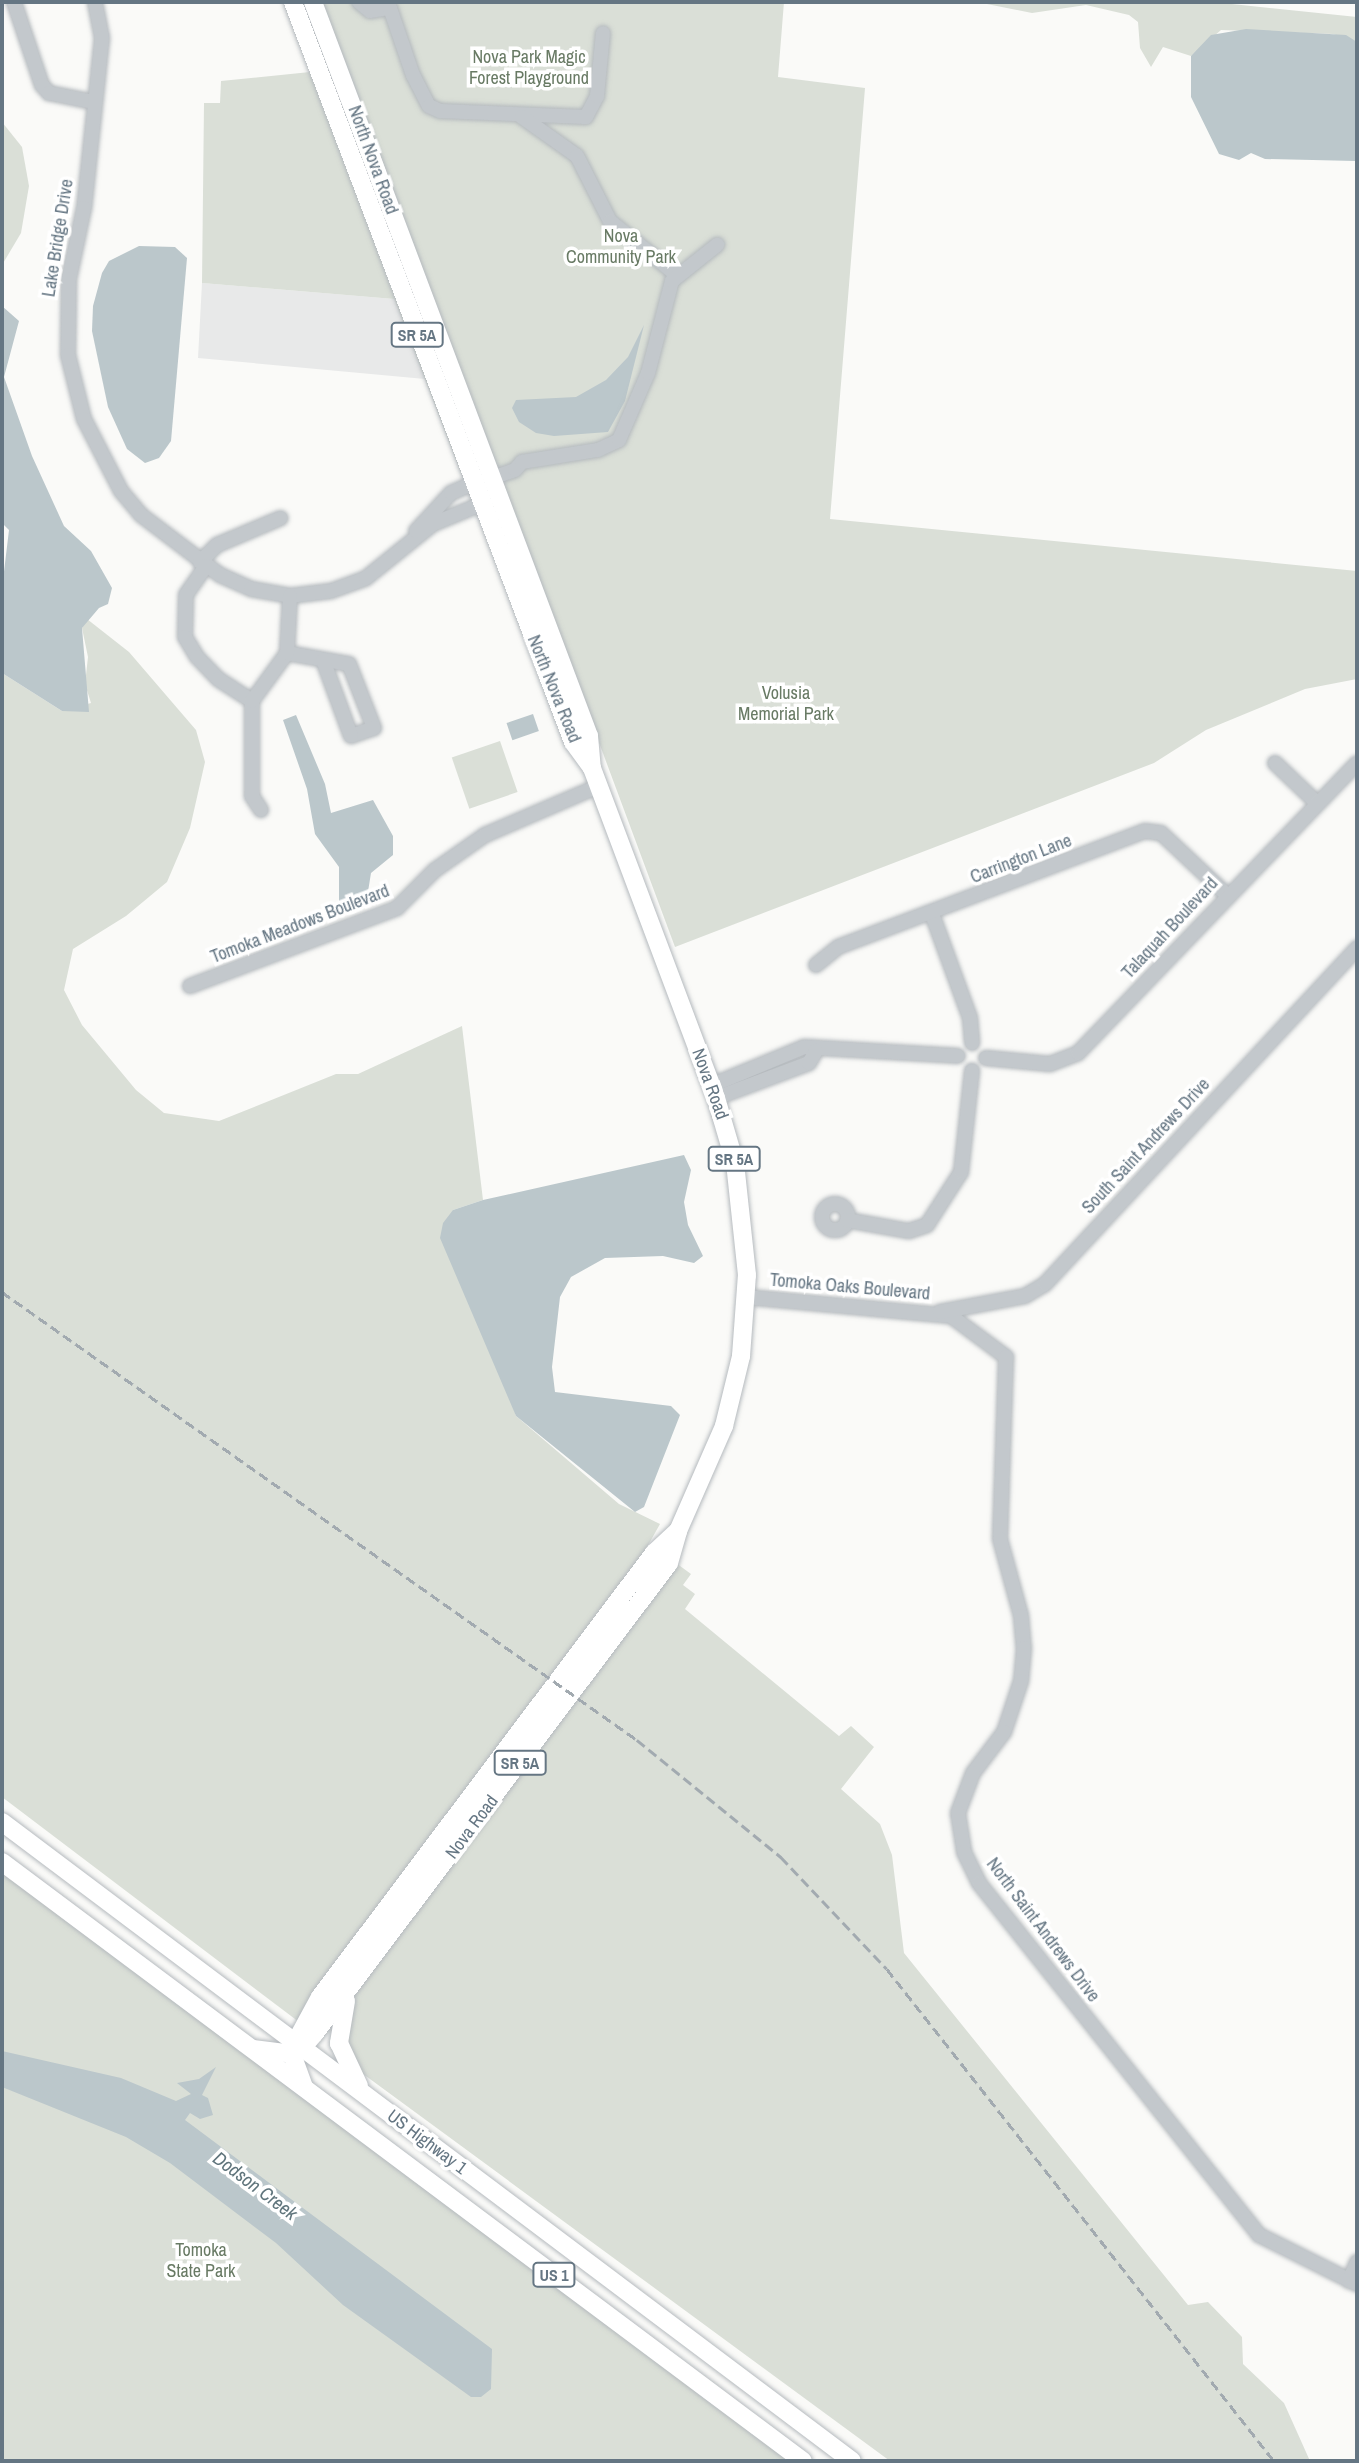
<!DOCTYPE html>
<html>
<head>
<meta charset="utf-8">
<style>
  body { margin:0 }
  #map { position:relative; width:1359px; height:2463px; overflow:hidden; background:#fafaf8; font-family:"Archivo Narrow",sans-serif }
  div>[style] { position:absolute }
  .built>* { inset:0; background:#e8e9e9 }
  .green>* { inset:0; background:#dadfd7; transform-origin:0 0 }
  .water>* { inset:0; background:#bbc7cb; transform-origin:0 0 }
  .roads { filter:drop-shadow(0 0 2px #b5babe) drop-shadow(0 0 2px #b5babe) }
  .minor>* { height:14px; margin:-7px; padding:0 7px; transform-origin:7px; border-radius:7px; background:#c3c8cc }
  .minor>.ring { margin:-7px; padding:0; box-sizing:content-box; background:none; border:14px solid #c3c8cc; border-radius:50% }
  .major>* { height:18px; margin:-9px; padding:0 9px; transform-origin:9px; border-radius:9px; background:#fff }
  .rail>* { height:2.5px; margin-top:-1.25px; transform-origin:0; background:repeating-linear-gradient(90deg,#a2aab0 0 10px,transparent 0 15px) }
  span { translate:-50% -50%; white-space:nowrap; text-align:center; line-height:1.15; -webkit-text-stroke:7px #fff; paint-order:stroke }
  .shield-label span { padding:2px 5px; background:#fff; border:2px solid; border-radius:5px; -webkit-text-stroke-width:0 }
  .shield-label { font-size:16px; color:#657683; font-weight:700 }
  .park-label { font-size:18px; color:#687a64 }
  .street-label { font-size:18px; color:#657683 }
  .water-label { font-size:19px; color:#60757c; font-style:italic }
  .frame { position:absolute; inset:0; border:4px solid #657683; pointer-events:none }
</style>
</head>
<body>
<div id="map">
  <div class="built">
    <i style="clip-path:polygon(202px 283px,394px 299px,425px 379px,198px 358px)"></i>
  </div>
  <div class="green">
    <i style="clip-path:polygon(283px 2px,784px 2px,778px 77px,865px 88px,830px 519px,1357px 571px,1357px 679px,1305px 689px,1206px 730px,1154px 763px,675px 947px,510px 503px,477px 515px,394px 299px,202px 283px,204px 103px,220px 103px,221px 81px,310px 72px)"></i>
    <i style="clip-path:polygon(977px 2px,1213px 2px,1357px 17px,1357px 42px,1333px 34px,1221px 30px,1191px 56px,1163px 47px,1151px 67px,1140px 48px,1138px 22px,1129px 15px,1086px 5px,1032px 13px)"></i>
    <i style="clip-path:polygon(2px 122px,22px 147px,29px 186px,21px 233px,2px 265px)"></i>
    <i style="clip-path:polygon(87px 619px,129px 652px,196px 730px,205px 762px,190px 828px,167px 882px,126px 916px,73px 949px,64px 990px,82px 1025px,136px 1090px,164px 1113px,219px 1121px,336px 1074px,358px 1074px,462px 1026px,483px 1200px,453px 1210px,516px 1416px,619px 1504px,660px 1524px,628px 1581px,299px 2022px,2px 1797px,2px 673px,62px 711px,91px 703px,85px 684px,88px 657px,82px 628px)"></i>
    <i style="left:500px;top:741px;width:54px;height:51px;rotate:71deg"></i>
    <i style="clip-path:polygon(676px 1563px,691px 1574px,683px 1585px,695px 1594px,685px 1609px,839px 1736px,851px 1726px,874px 1747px,841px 1789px,880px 1824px,892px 1855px,904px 1953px,1188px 2305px,1208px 2302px,1242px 2337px,1243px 2364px,1284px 2403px,1310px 2461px,890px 2461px,355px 2068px,344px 2041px,355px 1993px)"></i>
    <i style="clip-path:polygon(2px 1862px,803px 2461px,2px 2461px)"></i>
  </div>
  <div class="water">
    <i style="clip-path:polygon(1246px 29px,1346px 35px,1357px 42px,1355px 161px,1265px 159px,1251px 153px,1239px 160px,1219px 154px,1191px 97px,1191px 56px,1211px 35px)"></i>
    <i style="clip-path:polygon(139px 246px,175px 247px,187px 258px,171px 441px,159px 458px,145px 463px,127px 449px,108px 407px,92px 331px,93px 306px,102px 273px,109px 261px)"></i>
    <i style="clip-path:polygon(2px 306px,19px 321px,4px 377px,32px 456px,64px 526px,91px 551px,112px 588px,108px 604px,99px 608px,82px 628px,89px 712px,62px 711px,2px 673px,2px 588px,9px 530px,2px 523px)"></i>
    <i style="clip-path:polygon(644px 325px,625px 401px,608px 432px,554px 436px,536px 433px,519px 422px,512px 408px,516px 400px,576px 397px,606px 380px,628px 357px)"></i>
    <i style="left:533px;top:714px;width:18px;height:28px;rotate:71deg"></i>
    <i style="clip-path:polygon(296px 715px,325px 784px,331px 813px,373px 800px,393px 836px,393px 855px,371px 873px,366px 904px,339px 910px,339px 867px,315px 834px,307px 789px,283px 720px)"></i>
    <i style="clip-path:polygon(684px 1155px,691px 1170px,684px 1202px,688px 1225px,703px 1256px,694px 1263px,663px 1256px,605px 1258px,571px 1277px,560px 1297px,552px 1367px,555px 1392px,671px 1406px,680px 1415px,644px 1507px,635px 1512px,516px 1416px,440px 1238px,443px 1223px,453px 1210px,483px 1200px)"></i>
    <i style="clip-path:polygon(2px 2051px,121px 2078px,176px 2101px,191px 2094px,177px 2083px,199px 2079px,216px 2067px,202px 2095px,208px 2098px,213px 2115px,200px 2119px,190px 2113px,185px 2120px,492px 2349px,491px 2389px,481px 2397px,471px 2397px,343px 2305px,276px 2243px,170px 2163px,126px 2137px,2px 2087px)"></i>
  </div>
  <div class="roads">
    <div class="minor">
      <i style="left:14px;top:2px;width:88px;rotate:71.4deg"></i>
      <i style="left:42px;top:85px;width:11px;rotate:49deg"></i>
      <i style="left:49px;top:93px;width:46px;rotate:11.3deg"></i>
      <i style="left:95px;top:2px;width:37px;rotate:79deg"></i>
      <i style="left:102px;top:38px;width:171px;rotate:96deg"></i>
      <i style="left:84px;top:208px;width:73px;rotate:101.9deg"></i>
      <i style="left:69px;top:279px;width:76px;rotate:90.8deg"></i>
      <i style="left:68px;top:355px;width:66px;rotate:76deg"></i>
      <i style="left:84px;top:419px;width:81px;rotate:62.8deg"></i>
      <i style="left:121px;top:491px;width:31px;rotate:50deg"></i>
      <i style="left:141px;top:515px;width:99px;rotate:37.2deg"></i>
      <i style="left:220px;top:575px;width:34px;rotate:24deg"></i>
      <i style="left:251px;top:589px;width:40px;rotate:10deg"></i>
      <i style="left:290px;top:596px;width:41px;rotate:-7deg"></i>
      <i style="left:331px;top:591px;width:37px;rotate:-20deg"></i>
      <i style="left:366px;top:578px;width:86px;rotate:-38.9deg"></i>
      <i style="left:433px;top:524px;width:63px;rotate:-22.5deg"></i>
      <i style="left:359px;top:2px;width:14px;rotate:39deg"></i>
      <i style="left:370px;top:11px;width:20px;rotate:-9deg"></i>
      <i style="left:390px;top:8px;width:71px;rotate:71.1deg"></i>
      <i style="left:413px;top:75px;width:35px;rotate:63deg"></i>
      <i style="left:429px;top:106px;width:12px;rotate:24deg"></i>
      <i style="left:440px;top:111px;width:146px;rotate:2.4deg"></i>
      <i style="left:586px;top:117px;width:24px;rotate:-62deg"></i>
      <i style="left:597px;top:96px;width:63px;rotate:-84.6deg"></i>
      <i style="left:522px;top:117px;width:67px;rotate:35.3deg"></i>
      <i style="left:577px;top:156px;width:73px;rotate:63.1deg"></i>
      <i style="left:610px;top:221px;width:87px;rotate:39deg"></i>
      <i style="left:492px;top:478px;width:24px;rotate:-19deg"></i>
      <i style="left:515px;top:470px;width:11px;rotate:-49deg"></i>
      <i style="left:522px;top:462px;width:77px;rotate:-9deg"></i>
      <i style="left:598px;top:450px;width:23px;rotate:-25deg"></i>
      <i style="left:619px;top:440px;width:73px;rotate:-66.6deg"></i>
      <i style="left:648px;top:373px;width:95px;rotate:-75.4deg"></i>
      <i style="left:672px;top:281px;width:58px;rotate:-38.7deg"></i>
      <i style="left:416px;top:531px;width:52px;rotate:-47.4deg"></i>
      <i style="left:451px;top:493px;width:36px;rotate:-24deg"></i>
      <i style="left:200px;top:562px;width:24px;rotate:-45deg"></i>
      <i style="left:217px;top:545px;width:69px;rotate:-22.9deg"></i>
      <i style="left:206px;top:566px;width:35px;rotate:125deg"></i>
      <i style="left:186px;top:595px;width:42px;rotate:91.4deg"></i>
      <i style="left:185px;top:637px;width:23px;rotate:59deg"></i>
      <i style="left:197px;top:657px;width:30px;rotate:46deg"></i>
      <i style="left:218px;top:679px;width:40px;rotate:32.9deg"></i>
      <i style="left:287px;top:653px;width:63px;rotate:10.1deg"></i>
      <i style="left:349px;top:664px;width:69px;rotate:68.7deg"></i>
      <i style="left:374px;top:728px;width:24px;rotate:161deg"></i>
      <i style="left:351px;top:736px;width:81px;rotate:-110.2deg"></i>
      <i style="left:1275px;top:763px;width:58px;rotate:43.6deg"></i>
      <i style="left:261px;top:810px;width:17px;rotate:-123deg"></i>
      <i style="left:252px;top:796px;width:95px;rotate:-90deg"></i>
      <i style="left:252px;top:701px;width:59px;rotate:-53.9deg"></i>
      <i style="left:287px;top:653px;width:57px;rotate:-87deg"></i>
      <i style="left:932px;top:914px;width:111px;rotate:69.9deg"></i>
      <i style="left:970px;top:1018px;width:25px;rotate:85deg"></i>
      <i style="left:816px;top:965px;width:28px;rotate:-39deg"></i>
      <i style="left:838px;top:947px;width:328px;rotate:-20.7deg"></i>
      <i style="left:1145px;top:831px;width:16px;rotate:7deg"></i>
      <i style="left:1161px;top:833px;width:91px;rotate:43.2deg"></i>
      <i style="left:190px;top:986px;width:221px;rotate:-20.6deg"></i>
      <i style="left:397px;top:908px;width:54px;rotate:-45deg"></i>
      <i style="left:435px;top:870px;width:61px;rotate:-35deg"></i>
      <i style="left:485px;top:835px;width:124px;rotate:-23.3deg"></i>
      <i style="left:986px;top:1058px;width:64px;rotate:5.4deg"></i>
      <i style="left:1050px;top:1064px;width:30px;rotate:-21deg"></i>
      <i style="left:1078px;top:1053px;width:402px;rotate:-46.1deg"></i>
      <i style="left:710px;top:1086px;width:102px;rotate:-22.5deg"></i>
      <i style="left:804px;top:1047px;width:154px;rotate:3.3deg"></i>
      <i style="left:716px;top:1098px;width:99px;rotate:-20.6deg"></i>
      <i style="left:809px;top:1063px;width:14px;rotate:-60deg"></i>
      <i class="ring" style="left:822px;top:1204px;width:12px;height:12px"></i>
      <i style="left:847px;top:1220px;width:63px;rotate:10.1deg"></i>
      <i style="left:909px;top:1231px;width:19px;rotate:-18deg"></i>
      <i style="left:927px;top:1225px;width:63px;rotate:-57.3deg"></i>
      <i style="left:961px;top:1172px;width:102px;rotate:-83.8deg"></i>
      <i style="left:746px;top:1297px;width:206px;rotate:5.3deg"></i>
      <i style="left:951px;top:1316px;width:69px;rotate:36.7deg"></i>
      <i style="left:1006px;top:1357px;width:182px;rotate:91.9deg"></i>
      <i style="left:1000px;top:1539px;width:80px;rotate:74.7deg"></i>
      <i style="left:1021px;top:1616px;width:32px;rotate:85deg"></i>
      <i style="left:1024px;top:1648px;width:33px;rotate:95deg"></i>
      <i style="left:1021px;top:1681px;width:54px;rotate:108.4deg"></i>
      <i style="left:1004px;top:1732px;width:51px;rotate:127.1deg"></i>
      <i style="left:973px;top:1773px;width:43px;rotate:110.6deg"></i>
      <i style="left:958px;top:1813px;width:39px;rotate:81deg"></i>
      <i style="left:964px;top:1852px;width:34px;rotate:64deg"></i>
      <i style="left:979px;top:1883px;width:450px;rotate:51.5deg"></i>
      <i style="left:1259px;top:2235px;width:110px;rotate:26.6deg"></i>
      <i style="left:940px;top:1312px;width:86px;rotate:-10.7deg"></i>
      <i style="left:1025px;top:1296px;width:23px;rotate:-31deg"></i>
      <i style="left:1045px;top:1284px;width:459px;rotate:-47.1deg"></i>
      <i style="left:1349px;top:2281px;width:21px;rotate:-67deg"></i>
    </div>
    <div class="major">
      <i style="left:313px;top:2px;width:784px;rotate:69.39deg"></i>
      <i style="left:589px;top:736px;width:32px;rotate:85deg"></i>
      <i style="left:2px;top:1822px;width:1063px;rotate:36.93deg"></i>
      <i style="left:2px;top:1862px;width:1000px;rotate:36.79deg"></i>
      <i style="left:346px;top:2001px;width:43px;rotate:99.5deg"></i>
      <i style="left:339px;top:2043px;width:47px;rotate:65.1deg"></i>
      <i style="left:253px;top:2049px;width:34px;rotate:7deg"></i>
      <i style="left:287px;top:2053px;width:16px;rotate:-18deg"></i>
      <i style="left:302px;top:2048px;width:20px;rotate:-49deg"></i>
      <i style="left:315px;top:2033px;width:588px;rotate:-53.01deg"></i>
      <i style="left:669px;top:1563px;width:33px;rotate:-74deg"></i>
      <i style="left:678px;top:1531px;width:115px;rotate:-66.3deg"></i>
      <i style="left:724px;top:1426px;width:72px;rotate:-76.3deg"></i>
      <i style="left:741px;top:1356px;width:81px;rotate:-85.8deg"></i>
      <i style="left:747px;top:1275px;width:113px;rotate:-96.1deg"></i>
      <i style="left:735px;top:1163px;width:68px;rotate:-106.3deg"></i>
      <i style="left:716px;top:1098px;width:353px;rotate:-110.6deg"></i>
      <i style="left:592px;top:768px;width:32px;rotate:-126deg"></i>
      <i style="left:573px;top:742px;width:791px;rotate:-110.73deg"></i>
      <i style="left:304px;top:2087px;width:29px;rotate:-110deg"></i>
      <i style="left:294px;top:2060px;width:17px;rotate:-87deg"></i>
      <i style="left:295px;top:2043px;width:52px;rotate:-61.5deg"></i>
      <i style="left:320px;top:1997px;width:556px;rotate:-53.05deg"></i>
      <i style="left:654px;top:1553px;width:33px;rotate:-43deg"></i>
    </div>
  </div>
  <div class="rail">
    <i style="left:2px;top:1292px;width:777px;rotate:35.2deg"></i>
    <i style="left:637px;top:1740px;width:186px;rotate:39.1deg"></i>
    <i style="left:781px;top:1857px;width:154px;rotate:46.6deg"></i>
    <i style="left:887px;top:1969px;width:626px;rotate:51.81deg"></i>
  </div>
  <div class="shield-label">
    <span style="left:417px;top:335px">SR 5A</span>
    <span style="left:734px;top:1159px">SR 5A</span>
    <span style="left:520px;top:1763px">SR 5A</span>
    <span style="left:554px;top:2275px">US 1</span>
  </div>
  <div class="park-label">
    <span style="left:529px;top:68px">Nova Park Magic<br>Forest Playground</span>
    <span style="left:621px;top:247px">Nova<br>Community Park</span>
    <span style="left:786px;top:704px">Volusia<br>Memorial Park</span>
    <span style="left:201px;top:2261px">Tomoka<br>State Park</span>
  </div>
  <div class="street-label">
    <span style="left:373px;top:160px;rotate:70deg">North Nova Road</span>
    <span style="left:58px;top:238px;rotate:-81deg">Lake Bridge Drive</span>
    <span style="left:554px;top:689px;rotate:68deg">North Nova Road</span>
    <span style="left:1021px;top:859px;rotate:-21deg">Carrington Lane</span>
    <span style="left:300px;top:924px;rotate:-21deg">Tomoka Meadows Boulevard</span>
    <span style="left:1170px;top:928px;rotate:-47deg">Talaquah Boulevard</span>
    <span style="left:710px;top:1084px;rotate:70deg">Nova Road</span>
    <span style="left:1146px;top:1146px;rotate:-47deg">South Saint Andrews Drive</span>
    <span style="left:850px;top:1287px;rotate:5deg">Tomoka Oaks Boulevard</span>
    <span style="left:472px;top:1827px;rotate:-53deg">Nova Road</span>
    <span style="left:1043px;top:1930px;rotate:53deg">North Saint Andrews Drive</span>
    <span style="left:427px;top:2142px;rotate:37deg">US Highway 1</span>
  </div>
  <div class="water-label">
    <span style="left:255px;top:2186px;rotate:37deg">Dodson Creek</span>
  </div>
  <div class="frame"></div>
</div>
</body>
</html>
